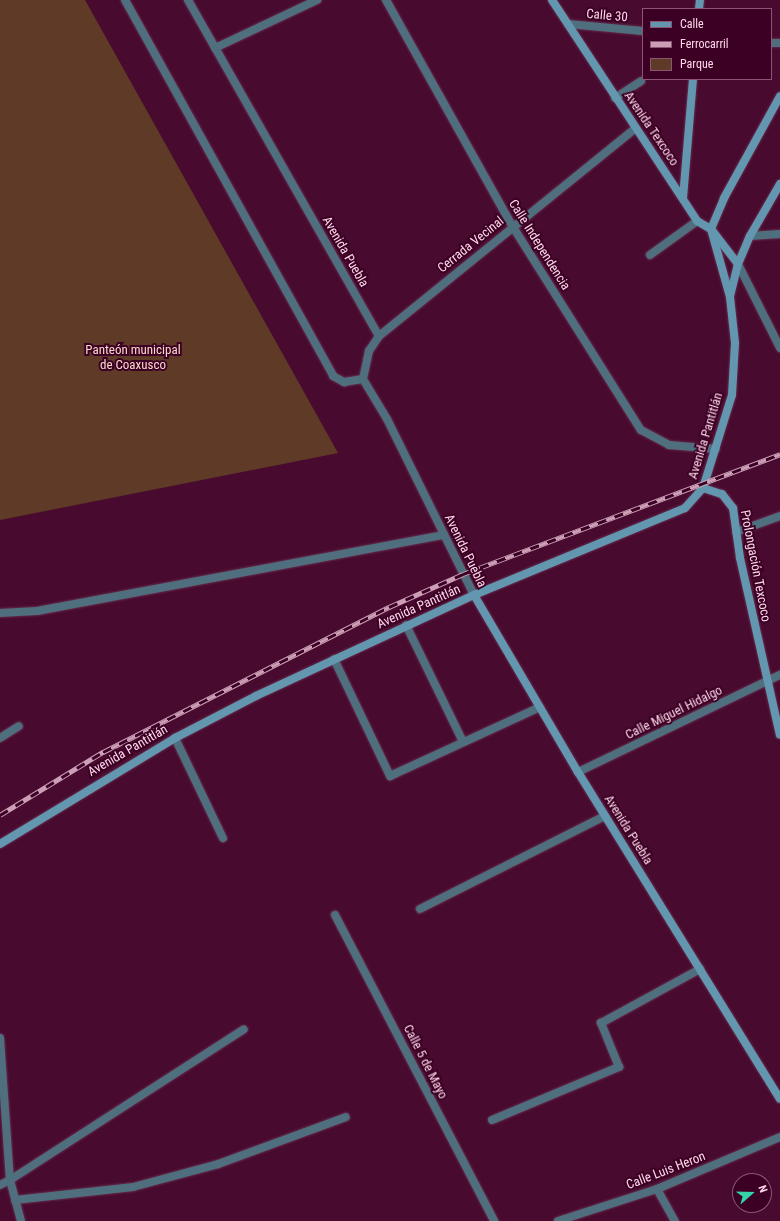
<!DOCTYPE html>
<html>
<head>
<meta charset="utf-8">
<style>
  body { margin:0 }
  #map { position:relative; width:780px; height:1221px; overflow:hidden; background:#480b2f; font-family:"Roboto Condensed",sans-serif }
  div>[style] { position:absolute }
  .green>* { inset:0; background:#5f3a26 }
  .roads { filter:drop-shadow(0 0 1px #652c4d) drop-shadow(0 0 1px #652c4d) }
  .service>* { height:8px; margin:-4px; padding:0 4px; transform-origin:4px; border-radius:4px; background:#4f6f7e }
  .minor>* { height:8px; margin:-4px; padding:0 4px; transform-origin:4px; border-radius:4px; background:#4f6f7e }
  .tertiary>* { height:8px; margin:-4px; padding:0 4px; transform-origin:4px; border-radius:4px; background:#4f6f7e }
  .secondary>* { height:8px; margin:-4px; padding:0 4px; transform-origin:4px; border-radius:4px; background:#6397b0 }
  .rail>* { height:4.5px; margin-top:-2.25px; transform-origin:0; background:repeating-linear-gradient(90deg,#3c0025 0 9px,#cc9fb6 0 18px); box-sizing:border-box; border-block:1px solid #cc9fb6 }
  span { translate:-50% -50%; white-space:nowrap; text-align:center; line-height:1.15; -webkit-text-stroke:4px #3c0025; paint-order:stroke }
  .street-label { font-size:13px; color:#fed7e9 }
  .park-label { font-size:13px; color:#f9d8c7 }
  .legend { position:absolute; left:642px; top:8px; width:130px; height:72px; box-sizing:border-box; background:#3c0025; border:1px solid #8a5673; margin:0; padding:5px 7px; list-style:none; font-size:12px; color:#fed7e9 }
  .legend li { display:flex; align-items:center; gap:8px; height:20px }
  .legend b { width:20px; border:1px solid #8a5673 }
  .north { position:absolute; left:732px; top:1173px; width:40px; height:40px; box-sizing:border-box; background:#3c0025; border:1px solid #8a5673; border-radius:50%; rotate:70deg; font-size:11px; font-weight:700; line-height:16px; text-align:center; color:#fed7e9 }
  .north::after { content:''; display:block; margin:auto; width:14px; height:18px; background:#33d4a8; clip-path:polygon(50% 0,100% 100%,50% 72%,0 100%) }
</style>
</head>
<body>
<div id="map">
  <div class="green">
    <i style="clip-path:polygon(0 0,85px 0,338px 453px,0 520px)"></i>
  </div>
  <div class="roads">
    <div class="service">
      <i style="left:125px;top:0;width:430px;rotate:61deg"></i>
      <i style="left:333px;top:376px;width:13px;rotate:29deg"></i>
      <i style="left:344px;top:382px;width:19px;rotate:-9deg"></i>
      <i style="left:615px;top:98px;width:31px;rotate:-33deg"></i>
      <i style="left:650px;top:255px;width:58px;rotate:-35.9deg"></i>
      <i style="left:0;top:613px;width:37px;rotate:-3deg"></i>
      <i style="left:37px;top:611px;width:414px;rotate:-10.6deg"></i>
      <i style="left:406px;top:625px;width:130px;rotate:64deg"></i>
      <i style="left:334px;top:659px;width:130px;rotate:64.4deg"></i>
      <i style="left:390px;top:776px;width:165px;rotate:-24.7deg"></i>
      <i style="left:0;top:738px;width:22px;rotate:-32deg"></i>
      <i style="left:175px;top:738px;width:111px;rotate:64.4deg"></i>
      <i style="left:420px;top:909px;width:207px;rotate:-26.7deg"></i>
      <i style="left:335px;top:915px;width:345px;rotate:62.5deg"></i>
      <i style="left:492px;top:1120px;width:138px;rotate:-22.7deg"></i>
      <i style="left:619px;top:1067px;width:48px;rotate:-112.2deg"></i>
      <i style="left:601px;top:1023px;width:113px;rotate:-28.6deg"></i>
      <i style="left:10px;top:1180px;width:278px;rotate:-32.8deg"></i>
      <i style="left:15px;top:1200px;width:119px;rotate:-6.3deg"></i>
      <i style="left:133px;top:1187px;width:88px;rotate:-15.1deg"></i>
      <i style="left:218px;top:1164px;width:136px;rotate:-20.2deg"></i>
    </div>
    <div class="minor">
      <i style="left:188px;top:0;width:386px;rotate:60.4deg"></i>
      <i style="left:386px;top:0;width:260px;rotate:60.8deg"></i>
      <i style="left:513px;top:227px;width:240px;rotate:57.8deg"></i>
      <i style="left:641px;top:430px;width:32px;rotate:28deg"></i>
      <i style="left:669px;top:445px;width:47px;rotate:4.9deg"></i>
      <i style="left:568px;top:24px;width:75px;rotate:5.3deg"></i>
      <i style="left:771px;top:43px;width:9px"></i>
      <i style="left:215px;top:48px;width:113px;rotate:-25.2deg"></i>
      <i style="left:750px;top:236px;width:30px;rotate:-4deg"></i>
      <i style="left:738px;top:264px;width:94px;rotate:63.4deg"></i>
      <i style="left:736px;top:532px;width:47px;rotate:-20deg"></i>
      <i style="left:474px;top:595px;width:196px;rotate:-116.3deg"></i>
      <i style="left:387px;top:419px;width:47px;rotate:-121deg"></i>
      <i style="left:363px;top:379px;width:29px;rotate:-78deg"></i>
      <i style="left:369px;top:351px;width:18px;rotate:-56deg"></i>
      <i style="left:379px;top:336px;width:329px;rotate:-39deg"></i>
      <i style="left:578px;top:772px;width:224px;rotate:-25.7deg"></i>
      <i style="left:0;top:1185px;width:11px;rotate:-27deg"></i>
      <i style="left:657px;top:1189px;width:37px;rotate:61deg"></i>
      <i style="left:558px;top:1221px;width:104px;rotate:-17.9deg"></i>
      <i style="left:657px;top:1189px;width:134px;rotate:-22.9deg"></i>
    </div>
    <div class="tertiary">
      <i style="left:0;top:1038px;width:142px;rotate:86deg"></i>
      <i style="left:10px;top:1180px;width:42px;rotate:75deg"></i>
    </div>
    <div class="secondary">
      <i style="left:552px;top:0;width:264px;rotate:56.7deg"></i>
      <i style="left:697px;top:221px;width:16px;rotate:30deg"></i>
      <i style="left:711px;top:229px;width:44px;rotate:52.4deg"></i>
      <i style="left:699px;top:9px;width:9px;rotate:-84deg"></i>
      <i style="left:683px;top:198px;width:119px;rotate:-85.2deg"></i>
      <i style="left:730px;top:296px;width:33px;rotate:-76deg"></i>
      <i style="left:738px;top:264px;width:30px;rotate:-67deg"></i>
      <i style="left:750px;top:236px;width:60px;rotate:-60deg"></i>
      <i style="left:703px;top:488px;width:20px;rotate:18deg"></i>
      <i style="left:722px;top:494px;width:18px;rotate:52deg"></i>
      <i style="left:733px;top:508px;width:50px;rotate:82deg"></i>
      <i style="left:740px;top:558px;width:181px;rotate:77.3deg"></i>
      <i style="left:474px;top:595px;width:205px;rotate:59.6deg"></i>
      <i style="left:578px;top:772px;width:384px;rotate:58.3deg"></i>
      <i style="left:0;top:844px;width:205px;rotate:-31.2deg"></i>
      <i style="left:175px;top:738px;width:91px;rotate:-27.4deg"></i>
      <i style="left:256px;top:696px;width:240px;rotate:-24.9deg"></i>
      <i style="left:474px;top:595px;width:228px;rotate:-22.4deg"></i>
      <i style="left:685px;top:508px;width:27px;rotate:-48deg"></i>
      <i style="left:703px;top:488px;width:97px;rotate:-72.7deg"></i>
      <i style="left:732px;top:395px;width:52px;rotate:-86.7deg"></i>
      <i style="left:735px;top:343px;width:46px;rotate:-96.2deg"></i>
      <i style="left:730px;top:297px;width:71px;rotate:-105.6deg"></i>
      <i style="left:711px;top:229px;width:34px;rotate:-67deg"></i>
      <i style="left:724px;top:198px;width:116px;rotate:-61.2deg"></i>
    </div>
  </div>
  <div class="rail">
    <i style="left:0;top:815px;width:121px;rotate:-31.5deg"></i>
    <i style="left:103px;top:752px;width:321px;rotate:-26.9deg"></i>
    <i style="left:389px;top:607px;width:81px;rotate:-24deg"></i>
    <i style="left:463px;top:574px;width:339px;rotate:-20.7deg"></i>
  </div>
  <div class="street-label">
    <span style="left:607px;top:16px;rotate:5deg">Calle 30</span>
    <span style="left:651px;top:129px;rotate:56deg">Avenida Texcoco</span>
    <span style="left:471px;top:245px;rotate:-39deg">Cerrada Vecinal</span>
    <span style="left:539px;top:245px;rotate:58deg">Calle Independencia</span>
    <span style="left:345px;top:252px;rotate:60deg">Avenida Puebla</span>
    <span style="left:706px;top:436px;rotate:-73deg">Avenida Pantitlán</span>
    <span style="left:465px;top:551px;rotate:64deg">Avenida Puebla</span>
    <span style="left:755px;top:566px;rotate:79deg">Prolongación Texcoco</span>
    <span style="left:419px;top:607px;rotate:-24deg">Avenida Pantitlán</span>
    <span style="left:674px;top:713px;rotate:-26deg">Calle Miguel Hidalgo</span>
    <span style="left:128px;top:751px;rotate:-30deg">Avenida Pantitlán</span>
    <span style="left:628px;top:830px;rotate:58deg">Avenida Puebla</span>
    <span style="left:425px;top:1062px;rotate:63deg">Calle 5 de Mayo</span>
    <span style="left:666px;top:1171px;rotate:-21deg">Calle Luis Heron</span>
  </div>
  <div class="park-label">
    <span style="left:133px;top:358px">Panteón municipal<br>de Coaxusco</span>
  </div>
  <ul class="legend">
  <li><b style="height:5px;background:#6397b0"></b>Calle</li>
  <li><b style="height:5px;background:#cc9fb6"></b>Ferrocarril</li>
  <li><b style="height:11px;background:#5f3a26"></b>Parque</li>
  </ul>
  <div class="north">N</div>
</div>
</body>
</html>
